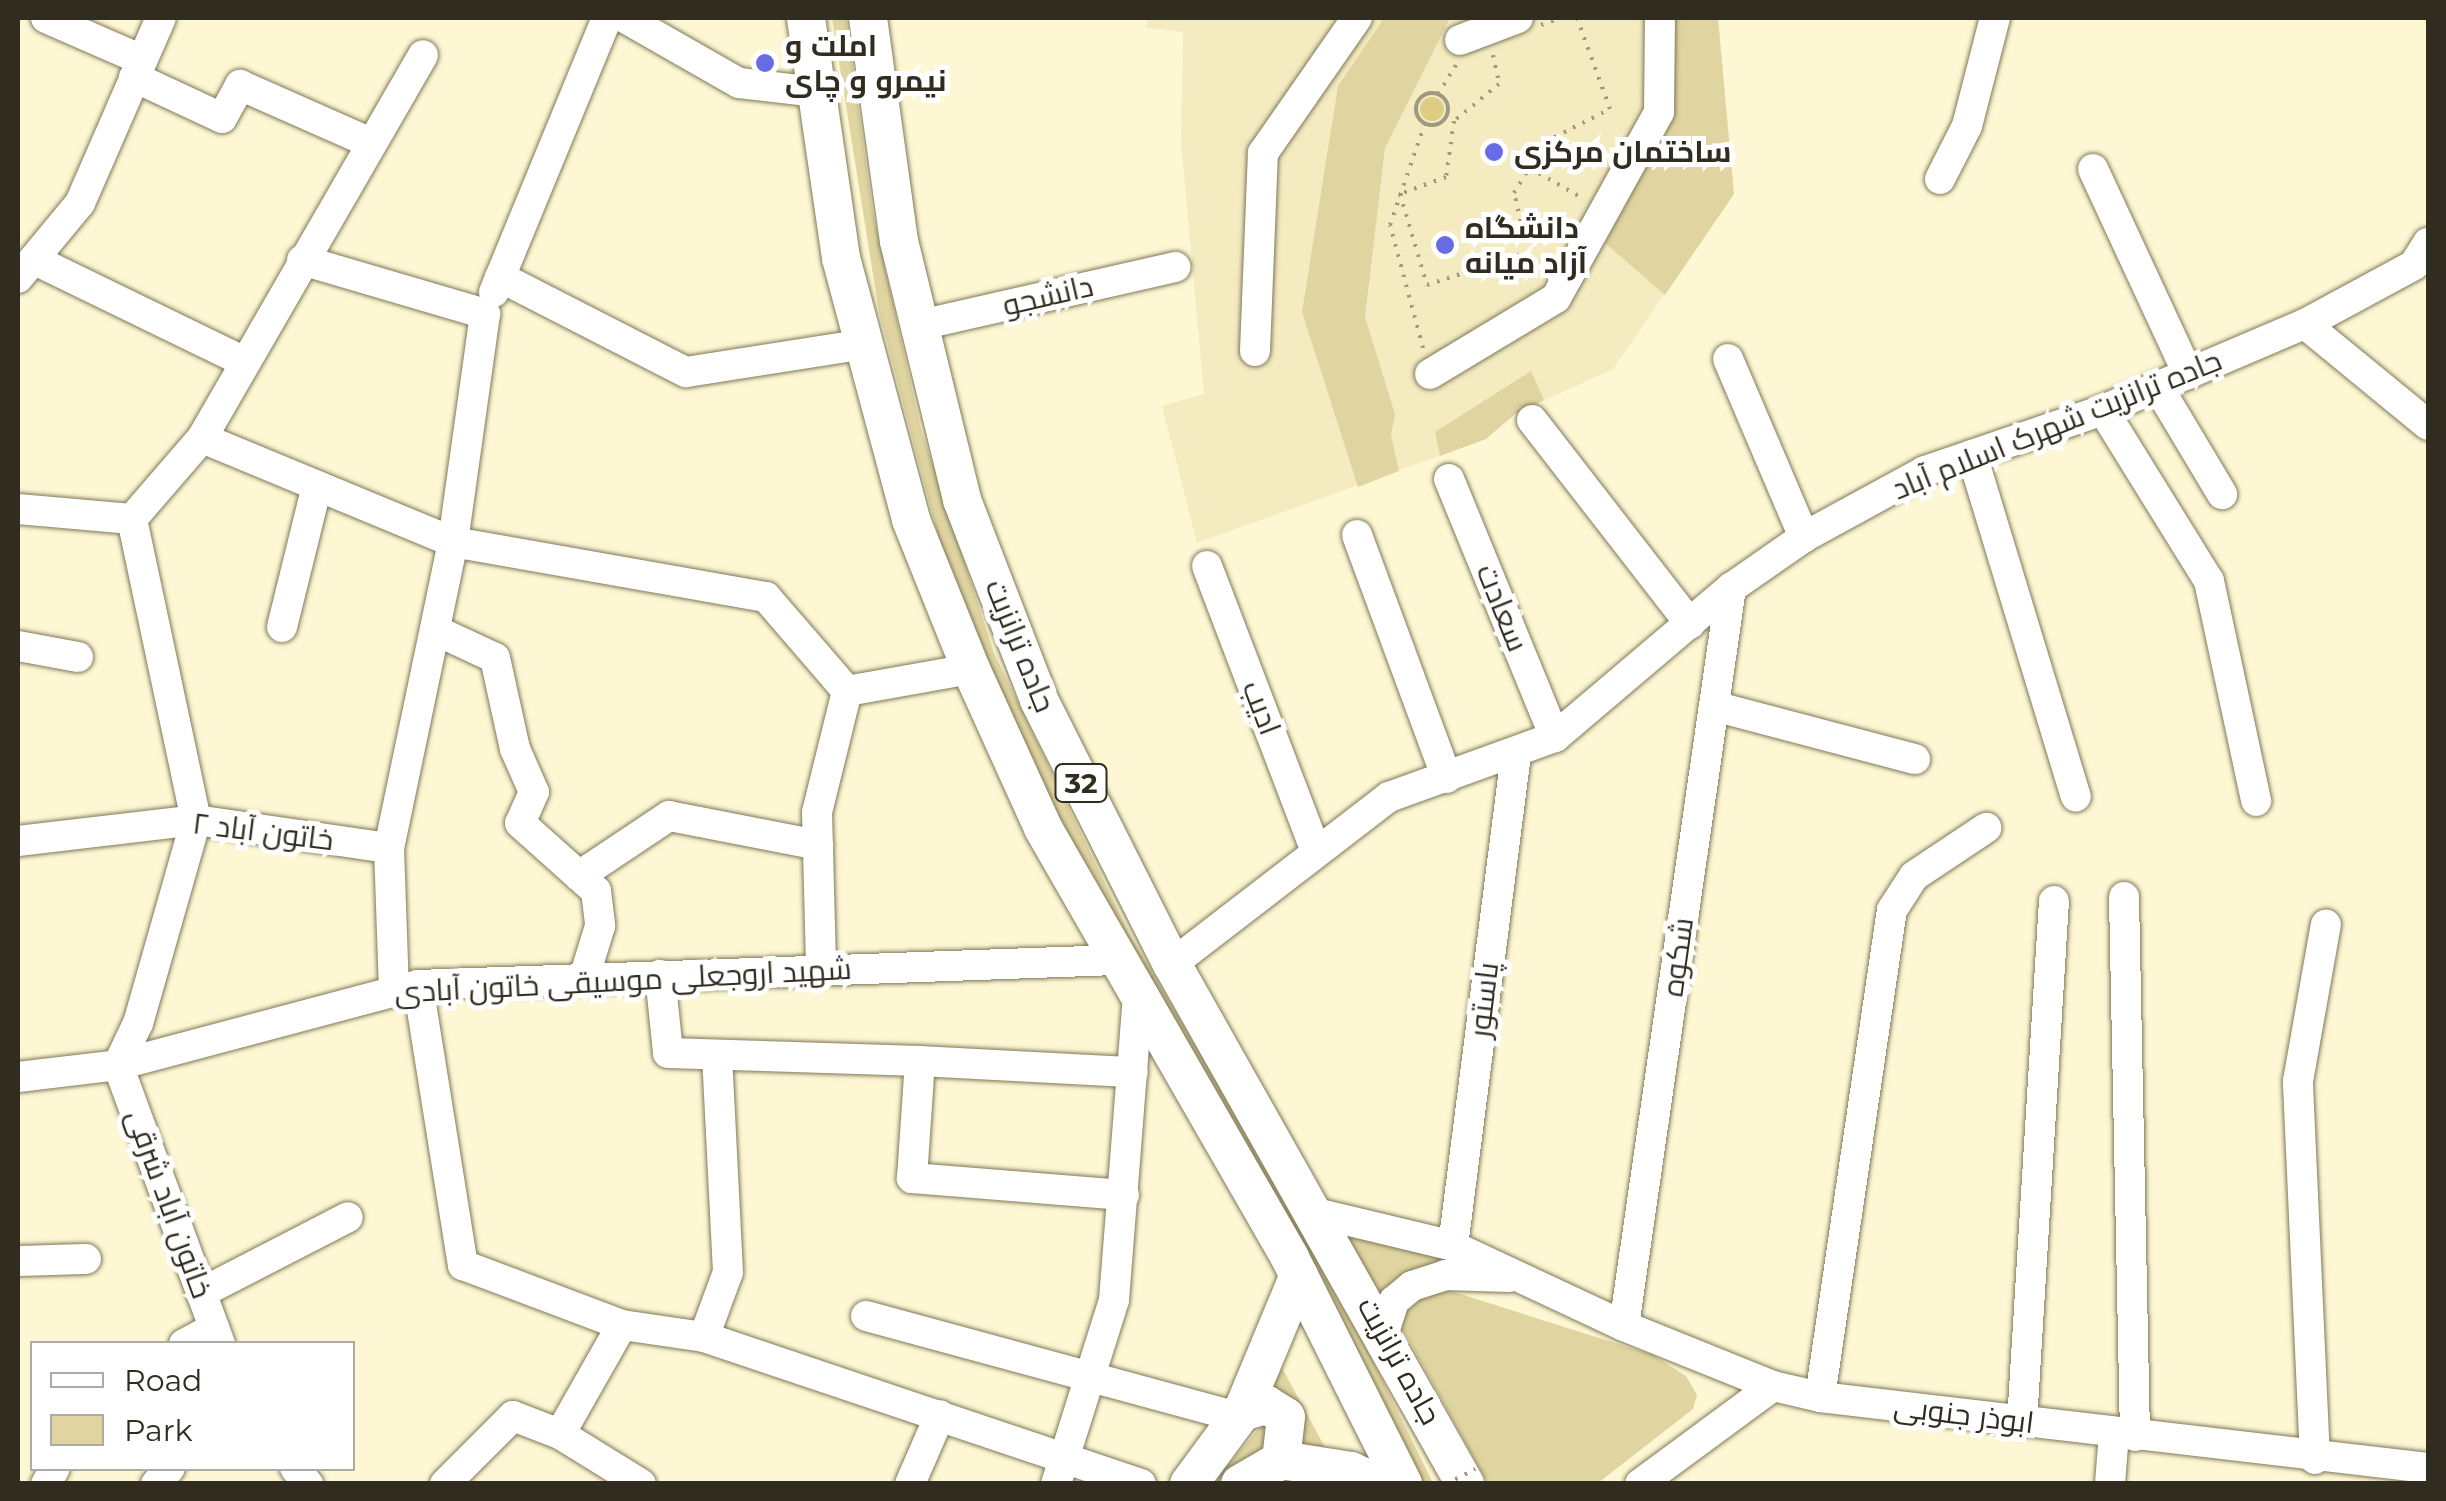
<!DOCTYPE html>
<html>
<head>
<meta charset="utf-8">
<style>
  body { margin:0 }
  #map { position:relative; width:2446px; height:1501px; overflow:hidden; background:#fef7d3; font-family:Montserrat,Cairo,sans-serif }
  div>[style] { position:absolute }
  .built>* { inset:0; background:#f4ebc1 }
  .green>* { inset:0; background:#e0d5a1 }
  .water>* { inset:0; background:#dece84 }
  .round { border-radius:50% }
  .path>* { height:4px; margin-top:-2px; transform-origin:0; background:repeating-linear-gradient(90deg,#9e997f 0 2.5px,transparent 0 10.5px) }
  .path>.ring { margin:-2px; padding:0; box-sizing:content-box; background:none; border:4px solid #9e997f; border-radius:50% }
  .roads { filter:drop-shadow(0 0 2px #7f7858) drop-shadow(0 0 2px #7f7858) }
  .minor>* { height:30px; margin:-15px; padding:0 15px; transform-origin:15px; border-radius:15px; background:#fff }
  .major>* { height:38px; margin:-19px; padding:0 19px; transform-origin:19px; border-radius:19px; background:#fff }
  .path-bridge>* { height:4px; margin-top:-2px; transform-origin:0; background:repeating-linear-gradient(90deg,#9e997f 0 2.5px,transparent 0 10.5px) }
  .dots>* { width:28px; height:28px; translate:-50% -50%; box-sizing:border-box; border:5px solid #fff; border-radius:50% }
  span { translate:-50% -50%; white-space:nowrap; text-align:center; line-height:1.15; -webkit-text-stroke:10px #fff; paint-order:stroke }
  .shield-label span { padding:2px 8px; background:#fff; border:2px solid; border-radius:8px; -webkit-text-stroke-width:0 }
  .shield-label { font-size:28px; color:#302d20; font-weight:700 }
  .poi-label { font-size:30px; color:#302d20; font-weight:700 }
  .left { translate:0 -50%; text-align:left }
  .street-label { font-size:30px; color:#302d20 }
  .frame { position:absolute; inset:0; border:20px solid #302d20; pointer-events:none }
  .legend { position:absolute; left:30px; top:1341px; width:325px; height:130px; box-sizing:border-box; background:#fff; border:2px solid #acaba6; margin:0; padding:12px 18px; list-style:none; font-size:30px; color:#302d20 }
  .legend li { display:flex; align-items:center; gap:20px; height:50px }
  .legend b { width:50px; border:2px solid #acaba6 }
</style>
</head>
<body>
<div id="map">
  <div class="built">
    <i style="clip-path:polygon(1148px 18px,1718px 18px,1734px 194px,1613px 369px,1515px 414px,1486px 439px,1197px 543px,1162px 406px,1204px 394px,1181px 142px,1183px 32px,1146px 28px)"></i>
  </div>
  <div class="green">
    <i style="clip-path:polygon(832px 18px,846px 18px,873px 214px,921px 429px,994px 653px,1130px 935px,1329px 1272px,1433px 1483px,1421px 1483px,1102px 904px,1009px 718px,939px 539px,879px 312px)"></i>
    <i style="clip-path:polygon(1384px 18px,1450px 18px,1385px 148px,1365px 317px,1395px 414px,1391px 435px,1399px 471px,1358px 487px,1302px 312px,1338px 86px)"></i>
    <i style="clip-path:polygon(1675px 18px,1718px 18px,1734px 194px,1665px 295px,1605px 243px,1671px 121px)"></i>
    <i style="clip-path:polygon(1531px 371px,1544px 400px,1515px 414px,1486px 439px,1440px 456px,1435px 432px)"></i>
    <i style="clip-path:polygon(1335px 1225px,1464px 1258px,1378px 1303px)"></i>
    <i style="clip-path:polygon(1451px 1291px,1653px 1355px,1686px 1376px,1697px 1395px,1693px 1409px,1598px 1483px,1488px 1483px,1397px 1319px,1426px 1294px)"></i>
    <i style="clip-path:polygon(1282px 1368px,1327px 1451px,1300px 1451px,1268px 1395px)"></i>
    <i style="clip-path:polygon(1267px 1419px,1268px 1446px,1221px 1483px,1212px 1484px)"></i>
  </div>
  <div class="water">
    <i class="round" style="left:1420px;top:97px;width:24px;height:24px"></i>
  </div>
  <div class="path">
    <i style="left:1541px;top:25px;width:20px;rotate:-20deg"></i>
    <i style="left:1493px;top:55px;width:30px;rotate:78deg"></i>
    <i style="left:1499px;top:84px;width:58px;rotate:140.6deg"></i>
    <i style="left:1454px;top:121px;width:57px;rotate:98.1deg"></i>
    <i style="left:1446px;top:177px;width:49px;rotate:159.7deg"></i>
    <i style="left:1400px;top:194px;width:95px;rotate:73.5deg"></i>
    <i style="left:1427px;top:285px;width:106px;rotate:-18.1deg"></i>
    <i style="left:1528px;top:252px;width:61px;rotate:-103.3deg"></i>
    <i style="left:1514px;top:193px;width:60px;rotate:-58.7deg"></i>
    <i style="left:1545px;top:142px;width:73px;rotate:-26.9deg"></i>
    <i style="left:1610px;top:109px;width:97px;rotate:-109.9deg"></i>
    <i class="ring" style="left:1416px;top:93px;width:28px;height:28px"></i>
    <i style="left:1438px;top:94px;width:36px;rotate:-58deg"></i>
    <i style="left:1530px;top:168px;width:60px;rotate:30deg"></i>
    <i style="left:1423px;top:348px;width:127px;rotate:-105deg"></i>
    <i style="left:1390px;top:225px;width:108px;rotate:-71.1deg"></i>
  </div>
  <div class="roads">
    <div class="minor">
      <i style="left:46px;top:18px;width:105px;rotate:23.6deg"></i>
      <i style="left:625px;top:18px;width:131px;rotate:29.7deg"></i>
      <i style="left:739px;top:83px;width:79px;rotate:6.6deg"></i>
      <i style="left:1460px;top:40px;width:62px;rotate:-20.8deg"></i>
      <i style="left:134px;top:77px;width:97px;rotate:25deg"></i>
      <i style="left:222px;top:118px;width:38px;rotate:-61deg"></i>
      <i style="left:240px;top:85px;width:143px;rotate:23.9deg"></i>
      <i style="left:2093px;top:169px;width:226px;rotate:65.1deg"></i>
      <i style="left:1940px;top:179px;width:59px;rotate:-63deg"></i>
      <i style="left:1967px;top:126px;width:112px;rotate:-75.5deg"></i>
      <i style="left:302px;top:260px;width:191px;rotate:16.4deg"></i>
      <i style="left:485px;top:314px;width:230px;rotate:98deg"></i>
      <i style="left:453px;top:542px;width:313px;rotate:101.8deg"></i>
      <i style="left:389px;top:848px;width:141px;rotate:88deg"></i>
      <i style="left:37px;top:261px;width:231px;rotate:25.9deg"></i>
      <i style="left:500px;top:277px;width:209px;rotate:27.1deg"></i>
      <i style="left:686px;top:372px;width:180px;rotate:-8.9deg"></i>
      <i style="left:18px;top:278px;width:97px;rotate:-50.4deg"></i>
      <i style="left:80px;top:203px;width:202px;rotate:-66.4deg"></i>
      <i style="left:494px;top:292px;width:296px;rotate:-67.6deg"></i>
      <i style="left:2305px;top:324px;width:159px;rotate:39.4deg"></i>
      <i style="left:920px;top:325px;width:262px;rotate:-12.8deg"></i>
      <i style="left:1255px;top:351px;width:198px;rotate:-87.7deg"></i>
      <i style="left:1263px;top:153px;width:165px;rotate:-55.2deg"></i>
      <i style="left:1728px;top:359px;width:194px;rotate:66.9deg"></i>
      <i style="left:1430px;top:374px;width:147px;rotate:-31.1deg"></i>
      <i style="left:1556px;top:298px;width:213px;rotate:-61deg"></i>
      <i style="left:1659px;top:112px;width:94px;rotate:-89.4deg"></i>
      <i style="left:2158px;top:387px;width:125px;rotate:59.1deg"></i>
      <i style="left:2103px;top:410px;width:201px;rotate:58.2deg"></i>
      <i style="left:2209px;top:581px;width:225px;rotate:77.9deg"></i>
      <i style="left:1532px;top:420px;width:258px;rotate:52.2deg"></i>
      <i style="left:202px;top:438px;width:442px;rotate:-60deg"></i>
      <i style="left:1972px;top:455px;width:357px;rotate:73.1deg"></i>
      <i style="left:1449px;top:479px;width:279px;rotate:67.7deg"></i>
      <i style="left:18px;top:509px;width:114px;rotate:5deg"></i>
      <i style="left:132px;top:519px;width:107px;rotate:-49.2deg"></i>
      <i style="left:202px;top:438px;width:272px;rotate:22.5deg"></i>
      <i style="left:453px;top:542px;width:318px;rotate:10deg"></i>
      <i style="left:766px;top:597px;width:124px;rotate:49.2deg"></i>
      <i style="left:847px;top:691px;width:125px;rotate:103.9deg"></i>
      <i style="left:817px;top:812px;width:158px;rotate:88.5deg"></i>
      <i style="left:132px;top:519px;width:308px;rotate:78deg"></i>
      <i style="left:196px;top:820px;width:211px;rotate:105.9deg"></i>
      <i style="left:138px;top:1023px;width:47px;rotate:115.5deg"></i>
      <i style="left:118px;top:1065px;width:297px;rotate:69.9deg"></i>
      <i style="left:1357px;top:535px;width:259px;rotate:69.7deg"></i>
      <i style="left:1207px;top:566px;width:305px;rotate:69.1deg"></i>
      <i style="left:282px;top:627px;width:145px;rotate:-76.1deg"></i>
      <i style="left:435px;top:630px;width:66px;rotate:25deg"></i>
      <i style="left:495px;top:658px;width:93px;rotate:77.6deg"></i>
      <i style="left:515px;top:749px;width:47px;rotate:66.2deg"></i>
      <i style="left:534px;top:792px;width:34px;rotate:114deg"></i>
      <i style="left:520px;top:823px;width:102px;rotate:41.8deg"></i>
      <i style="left:596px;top:891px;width:35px;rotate:83deg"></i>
      <i style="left:600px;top:926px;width:54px;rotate:107.1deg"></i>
      <i style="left:18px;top:646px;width:61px;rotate:10.4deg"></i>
      <i style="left:847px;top:691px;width:126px;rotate:-10.1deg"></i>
      <i style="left:1714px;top:706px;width:208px;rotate:14.8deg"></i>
      <i style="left:18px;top:841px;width:179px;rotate:-6.7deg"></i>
      <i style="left:196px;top:820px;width:195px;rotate:8.3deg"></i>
      <i style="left:579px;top:876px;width:108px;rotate:-33.7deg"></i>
      <i style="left:669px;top:816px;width:152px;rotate:11deg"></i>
      <i style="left:2124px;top:897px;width:539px;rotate:88.83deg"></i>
      <i style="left:1172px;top:964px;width:274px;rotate:-37.6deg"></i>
      <i style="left:1389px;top:797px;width:177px;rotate:-19.9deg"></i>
      <i style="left:1555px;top:737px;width:231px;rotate:-40.3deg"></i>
      <i style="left:1731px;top:588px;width:89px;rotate:-34.9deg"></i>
      <i style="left:1804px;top:537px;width:138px;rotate:-28.6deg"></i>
      <i style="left:1925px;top:471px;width:188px;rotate:-18.9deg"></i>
      <i style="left:2103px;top:410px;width:220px;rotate:-23.1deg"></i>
      <i style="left:2305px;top:324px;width:124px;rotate:-28.4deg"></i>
      <i style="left:2414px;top:265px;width:26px;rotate:-58deg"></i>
      <i style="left:660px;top:975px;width:78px;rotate:84.1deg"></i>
      <i style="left:668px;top:1053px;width:252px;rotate:1.8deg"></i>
      <i style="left:418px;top:985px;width:284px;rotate:80.9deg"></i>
      <i style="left:463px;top:1265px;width:170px;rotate:20.7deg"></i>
      <i style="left:18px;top:1077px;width:101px;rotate:-6.8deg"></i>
      <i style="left:118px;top:1065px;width:310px;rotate:-14.9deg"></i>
      <i style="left:418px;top:985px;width:700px;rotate:-2.05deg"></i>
      <i style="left:1124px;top:1195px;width:213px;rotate:-175.4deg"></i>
      <i style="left:912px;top:1178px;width:117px;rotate:-86.1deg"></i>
      <i style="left:920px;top:1061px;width:213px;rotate:3deg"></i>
      <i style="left:1316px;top:1213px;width:141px;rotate:13.5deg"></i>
      <i style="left:1453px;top:1246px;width:189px;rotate:25.1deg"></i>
      <i style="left:1624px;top:1326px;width:161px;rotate:21.9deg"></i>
      <i style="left:1773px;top:1386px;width:48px;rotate:13.2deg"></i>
      <i style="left:1820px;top:1397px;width:612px;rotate:6.66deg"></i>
      <i style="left:1453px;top:1246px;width:496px;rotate:-82.7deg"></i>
      <i style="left:18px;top:1261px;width:68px;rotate:-1.7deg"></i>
      <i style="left:201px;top:1293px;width:165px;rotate:-27.3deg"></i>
      <i style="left:866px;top:1316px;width:385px;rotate:15.2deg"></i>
      <i style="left:1624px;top:1326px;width:746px;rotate:-81.75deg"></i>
      <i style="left:1384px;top:1332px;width:33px;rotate:-72deg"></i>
      <i style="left:1394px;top:1301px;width:23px;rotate:-40deg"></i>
      <i style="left:1412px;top:1286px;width:35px;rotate:-18deg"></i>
      <i style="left:1445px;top:1275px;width:64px;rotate:1.8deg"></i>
      <i style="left:704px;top:1337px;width:69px;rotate:-69.7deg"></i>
      <i style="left:728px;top:1272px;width:217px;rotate:-92.9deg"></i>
      <i style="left:184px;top:1344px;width:34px;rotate:-28deg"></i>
      <i style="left:1820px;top:1397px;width:492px;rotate:-81.6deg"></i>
      <i style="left:1892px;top:910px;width:40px;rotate:-57.1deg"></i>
      <i style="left:1914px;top:876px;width:87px;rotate:-33.7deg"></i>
      <i style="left:2022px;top:1422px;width:522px;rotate:-86.49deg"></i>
      <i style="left:560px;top:1434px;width:95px;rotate:31.7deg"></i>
      <i style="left:2315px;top:1459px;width:378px;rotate:-92.6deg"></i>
      <i style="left:2298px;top:1081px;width:159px;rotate:-79.9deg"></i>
      <i style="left:295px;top:1468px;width:21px;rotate:51deg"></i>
      <i style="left:46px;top:1484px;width:18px;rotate:-61deg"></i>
      <i style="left:156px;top:1484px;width:21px;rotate:-49deg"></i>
      <i style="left:445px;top:1484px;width:96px;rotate:-45deg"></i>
      <i style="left:513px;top:1416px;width:50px;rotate:21deg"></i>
      <i style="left:560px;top:1434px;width:125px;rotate:-60.4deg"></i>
      <i style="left:622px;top:1325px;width:83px;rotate:8.3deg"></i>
      <i style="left:704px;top:1337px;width:461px;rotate:18.6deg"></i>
      <i style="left:910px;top:1484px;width:75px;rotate:-66.5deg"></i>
      <i style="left:1056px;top:1484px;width:193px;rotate:-72.5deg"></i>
      <i style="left:1114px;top:1300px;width:305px;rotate:-85.5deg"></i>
      <i style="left:1640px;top:1484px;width:165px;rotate:-36.4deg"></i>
      <i style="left:2110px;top:1484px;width:51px;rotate:-85.5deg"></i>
    </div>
    <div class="major">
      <i style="left:806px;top:18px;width:243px;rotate:81.7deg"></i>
      <i style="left:841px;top:258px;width:271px;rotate:75deg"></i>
      <i style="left:911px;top:520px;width:161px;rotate:68.1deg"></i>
      <i style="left:971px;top:669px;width:175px;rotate:65.6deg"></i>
      <i style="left:1043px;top:828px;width:496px;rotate:60.1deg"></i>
      <i style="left:1290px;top:1258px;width:253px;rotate:63.4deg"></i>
      <i style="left:868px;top:18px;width:225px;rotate:82.1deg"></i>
      <i style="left:899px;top:241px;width:267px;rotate:76.3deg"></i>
      <i style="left:962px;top:500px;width:214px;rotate:68.9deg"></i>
      <i style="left:1039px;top:700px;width:296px;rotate:63.3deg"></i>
      <i style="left:1172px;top:964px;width:597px;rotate:60.6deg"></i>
      <i style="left:1242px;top:1412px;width:26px;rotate:-16deg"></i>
      <i style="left:1267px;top:1405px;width:22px;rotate:32deg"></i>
      <i style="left:1286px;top:1417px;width:43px;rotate:96.6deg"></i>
      <i style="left:1189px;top:1484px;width:89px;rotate:-53.6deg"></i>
      <i style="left:1242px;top:1412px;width:148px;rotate:-67.4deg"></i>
      <i style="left:1240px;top:1484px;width:48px;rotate:-30.3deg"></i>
      <i style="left:1281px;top:1460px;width:71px;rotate:8.9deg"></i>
      <i style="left:1351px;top:1471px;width:31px;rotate:25deg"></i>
    </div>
  </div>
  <div class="path-bridge">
    <i style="left:1446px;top:1484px;width:33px;rotate:-27deg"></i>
  </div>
  <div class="dots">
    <i style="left:765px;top:63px;background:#666ce5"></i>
    <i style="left:1494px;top:152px;background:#666ce5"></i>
    <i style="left:1445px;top:245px;background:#666ce5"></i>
  </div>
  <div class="shield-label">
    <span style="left:1081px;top:783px">32</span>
  </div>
  <div class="poi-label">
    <span class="left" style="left:785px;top:63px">املت و<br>نیمرو و چای</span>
    <span class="left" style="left:1514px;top:152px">ساختمان مرکزی</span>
    <span class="left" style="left:1465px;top:245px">دانشگاه<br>آزاد میانه</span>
  </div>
  <div class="street-label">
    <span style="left:1048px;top:296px;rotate:-13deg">دانشجو</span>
    <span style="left:2057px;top:425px;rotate:-22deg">جاده ترانزیت شهرک اسلام آباد</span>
    <span style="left:1502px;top:608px;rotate:68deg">سعادت</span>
    <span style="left:1020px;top:646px;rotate:68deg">جاده ترانزیت</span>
    <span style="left:1261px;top:708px;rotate:69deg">ادیب</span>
    <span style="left:263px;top:832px;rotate:7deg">خاتون آباد ۲</span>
    <span style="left:1678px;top:957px;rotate:-82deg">شکوه</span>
    <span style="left:623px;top:981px;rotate:-3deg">شهید اروجعلی موسیقی خاتون آبادی</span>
    <span style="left:1484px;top:1000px;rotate:-83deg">پاستور</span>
    <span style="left:169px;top:1204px;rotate:70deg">خاتون آباد شرقی</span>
    <span style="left:1399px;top:1361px;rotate:61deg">جاده ترانزیت</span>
    <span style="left:1964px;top:1415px;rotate:7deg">ابوذر جنوبی</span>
  </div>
  <div class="frame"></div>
  <ul class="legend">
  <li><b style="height:12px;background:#fff"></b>Road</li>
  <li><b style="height:28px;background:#e0d5a1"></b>Park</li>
  </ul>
</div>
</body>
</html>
